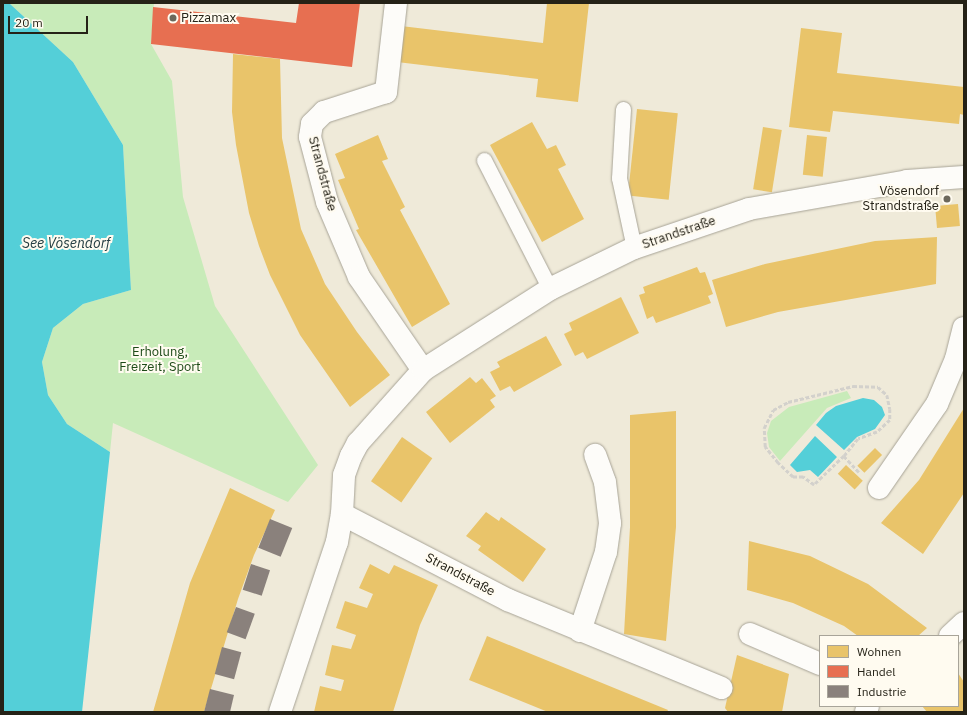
<!DOCTYPE html>
<html>
<head>
<meta charset="utf-8">
<style>
  body { margin:0 }
  #map { position:relative; width:967px; height:715px; overflow:hidden; background:#efead9; font-family:"IBM Plex Sans",sans-serif }
  div>[style] { position:absolute }
  .green>* { inset:0; background:#c8ebb9 }
  .water>* { inset:0; background:#54cfd8 }
  .homes>* { inset:0; background:#e9c46a; transform-origin:0 0 }
  .shops>* { inset:0; background:#e76f51 }
  .industry>* { inset:0; background:#8a817c; transform-origin:0 0 }
  .path>* { height:2.5px; margin-top:-1.25px; transform-origin:0; background:repeating-linear-gradient(90deg,#d3d1cc 0 4px,transparent 0 6px) }
  .roads { filter:drop-shadow(0 0 1px #a7a396) drop-shadow(0 0 1px #a7a396) }
  .service>* { height:15px; margin:-7.5px; padding:0 7.5px; transform-origin:7.5px; border-radius:7.5px; background:#fdfcf9 }
  .minor>* { height:22px; margin:-11px; padding:0 11px; transform-origin:11px; border-radius:11px; background:#fdfcf9 }
  .dots>* { width:11px; height:11px; translate:-50% -50%; box-sizing:border-box; border:2px solid #fffbf0; border-radius:50% }
  span { translate:-50% -50%; white-space:nowrap; text-align:center; line-height:1.15; -webkit-text-stroke:4px #fffbf0; paint-order:stroke }
  .poi-label { font-size:13px; color:#252217 }
  .left { translate:0 -50%; text-align:left }
  .right { translate:-100% -50%; text-align:right }
  .street-label { font-size:13px; color:#252217 }
  .park-label { font-size:13px; color:#1d4a17 }
  .water-label { font-size:14px; color:#253e42; font-style:italic }
  .frame { position:absolute; inset:0; border:4px solid #252217; pointer-events:none }
  .legend { position:absolute; left:819px; top:635px; width:140px; height:72px; box-sizing:border-box; background:#fffbf0; border:1px solid #a8a499; margin:0; padding:5px 7px; list-style:none; font-size:12px; color:#252217 }
  .legend li { display:flex; align-items:center; gap:8px; height:20px }
  .legend b { width:20px; border:1px solid #a8a499 }
  .scale { position:absolute; left:8px; top:16px; width:80px; height:18px; box-sizing:border-box; border:2px solid #252217; border-top:0; padding-left:5px; font-size:12px; line-height:14px; white-space:nowrap; color:#252217; -webkit-text-stroke:3px #fffbf0; paint-order:stroke }
</style>
</head>
<body>
<div id="map">
  <div class="green">
    <i style="clip-path:polygon(9px 3px,154px 3px,151px 44px,172px 81px,183px 197px,215px 306px,318px 465px,288px 502px,113px 423px,110px 452px,67px 424px,48px 395px,42px 362px,53px 328px,83px 304px,131px 290px,123px 145px,73px 62px)"></i>
    <i style="clip-path:polygon(847px 391px,851px 398px,827px 408px,780px 461px,769px 447px,767px 433px,771px 421px,789px 407px)"></i>
  </div>
  <div class="water">
    <i style="clip-path:polygon(3px 3px,9px 3px,73px 62px,123px 145px,131px 290px,83px 304px,53px 328px,42px 362px,48px 395px,67px 424px,110px 452px,82px 712px,3px 712px)"></i>
    <i style="clip-path:polygon(863px 398px,874px 400px,882px 407px,885px 415px,875px 429px,857px 437px,844px 450px,816px 425px,826px 413px,836px 406px)"></i>
    <i style="clip-path:polygon(815px 436px,837px 457px,818px 477px,810px 470px,797px 472px,790px 465px)"></i>
  </div>
  <div class="homes">
    <i style="clip-path:polygon(547px 3px,589px 3px,578px 102px,536px 97px,538px 79px,397px 62px,401px 26px,543px 43px)"></i>
    <i style="clip-path:polygon(801px 28px,842px 33px,837px 73px,964px 87px,964px 115px,960px 114px,959px 124px,833px 111px,830px 132px,789px 127px)"></i>
    <i style="clip-path:polygon(233px 54px,280px 59px,282px 138px,301px 229px,325px 284px,357px 332px,390px 375px,350px 407px,300px 335px,270px 275px,259px 246px,249px 213px,236px 145px,232px 112px)"></i>
    <i style="left:637px;top:109px;width:41px;height:87px;rotate:6deg"></i>
    <i style="clip-path:polygon(532px 122px,547px 149px,556px 145px,566px 165px,558px 169px,584px 219px,542px 242px,490px 145px)"></i>
    <i style="left:763px;top:127px;width:19px;height:63px;rotate:9deg"></i>
    <i style="clip-path:polygon(378px 135px,388px 159px,382px 161px,405px 207px,400px 210px,450px 304px,412px 327px,356px 230px,359px 229px,338px 180px,345px 178px,335px 154px)"></i>
    <i style="left:807px;top:135px;width:20px;height:40px;rotate:6deg"></i>
    <i style="left:958px;top:204px;width:22px;height:23px;rotate:85deg"></i>
    <i style="clip-path:polygon(937px 237px,936px 284px,778px 312px,726px 327px,712px 280px,765px 264px,875px 241px)"></i>
    <i style="clip-path:polygon(697px 267px,700px 273px,705px 272px,713px 294px,708px 296px,711px 303px,656px 323px,653px 316px,647px 319px,639px 295px,645px 293px,643px 287px)"></i>
    <i style="clip-path:polygon(621px 297px,639px 333px,587px 359px,583px 352px,575px 356px,564px 334px,572px 330px,569px 323px)"></i>
    <i style="clip-path:polygon(546px 336px,562px 365px,514px 392px,510px 386px,500px 391px,490px 372px,500px 367px,497px 362px)"></i>
    <i style="clip-path:polygon(470px 377px,476px 383px,482px 378px,496px 396px,490px 400px,495px 407px,450px 443px,426px 412px)"></i>
    <i style="clip-path:polygon(964px 408px,964px 493px,923px 554px,881px 523px,919px 480px)"></i>
    <i style="clip-path:polygon(676px 411px,676px 527px,666px 641px,624px 634px,630px 527px,630px 415px)"></i>
    <i style="left:402px;top:437px;width:37px;height:54px;rotate:35deg"></i>
    <i style="left:875px;top:448px;width:10px;height:25px;rotate:45deg"></i>
    <i style="left:846px;top:465px;width:23px;height:12px;rotate:43deg"></i>
    <i style="clip-path:polygon(230px 488px,275px 510px,254px 555px,238px 599px,204px 712px,153px 712px,190px 583px)"></i>
    <i style="clip-path:polygon(486px 512px,499px 521px,501px 517px,546px 549px,523px 582px,478px 550px,481px 546px,466px 536px)"></i>
    <i style="clip-path:polygon(749px 541px,810px 556px,868px 584px,927px 628px,918px 636px,858px 636px,844px 626px,793px 603px,747px 590px)"></i>
    <i style="clip-path:polygon(370px 564px,389px 574px,394px 565px,438px 585px,420px 625px,393px 712px,314px 712px,320px 686px,341px 691px,344px 680px,325px 675px,332px 645px,351px 649px,356px 635px,336px 628px,345px 601px,367px 608px,373px 594px,359px 588px)"></i>
    <i style="clip-path:polygon(487px 636px,668px 710px,667px 712px,548px 712px,469px 680px)"></i>
    <i style="clip-path:polygon(737px 655px,789px 674px,782px 712px,728px 712px,725px 708px)"></i>
    <i style="clip-path:polygon(958px 673px,964px 682px,964px 712px,927px 712px,922px 706px,958px 706px)"></i>
  </div>
  <div class="shops">
    <i style="clip-path:polygon(299px 3px,360px 3px,352px 67px,151px 44px,153px 7px,296px 23px)"></i>
  </div>
  <div class="industry">
    <i style="left:270px;top:519px;width:24px;height:31px;rotate:22deg"></i>
    <i style="left:251px;top:564px;width:20px;height:27px;rotate:18deg"></i>
    <i style="left:236px;top:607px;width:20px;height:27px;rotate:20deg"></i>
    <i style="left:222px;top:647px;width:20px;height:28px;rotate:15deg"></i>
    <i style="clip-path:polygon(210px 689px,234px 695px,230px 712px,204px 712px)"></i>
  </div>
  <div class="path">
    <i style="left:844px;top:456px;width:42px;rotate:136deg"></i>
    <i style="left:814px;top:485px;width:14px;rotate:-144deg"></i>
    <i style="left:803px;top:477px;width:10px;rotate:180deg"></i>
    <i style="left:793px;top:477px;width:21px;rotate:-137deg"></i>
    <i style="left:778px;top:463px;width:21px;rotate:-129deg"></i>
    <i style="left:765px;top:447px;width:19px;rotate:-93deg"></i>
    <i style="left:764px;top:428px;width:20px;rotate:-63deg"></i>
    <i style="left:773px;top:410px;width:17px;rotate:-28deg"></i>
    <i style="left:788px;top:402px;width:67px;rotate:-13.8deg"></i>
    <i style="left:853px;top:386px;width:25px;rotate:2deg"></i>
    <i style="left:878px;top:387px;width:12px;rotate:42deg"></i>
    <i style="left:887px;top:395px;width:14px;rotate:78deg"></i>
    <i style="left:890px;top:409px;width:11px;rotate:90deg"></i>
    <i style="left:890px;top:420px;width:18px;rotate:137deg"></i>
    <i style="left:877px;top:432px;width:20px;rotate:160deg"></i>
    <i style="left:858px;top:439px;width:22px;rotate:129deg"></i>
    <i style="left:844px;top:456px;width:22px;rotate:47deg"></i>
  </div>
  <div class="roads">
    <div class="service">
      <i style="left:623px;top:109px;width:69px;rotate:93.3deg"></i>
      <i style="left:619px;top:178px;width:72px;rotate:77.9deg"></i>
      <i style="left:484px;top:160px;width:145px;rotate:62.9deg"></i>
    </div>
    <div class="minor">
      <i style="left:396px;top:3px;width:90px;rotate:96.4deg"></i>
      <i style="left:386px;top:92px;width:65px;rotate:162.1deg"></i>
      <i style="left:324px;top:112px;width:17px;rotate:135deg"></i>
      <i style="left:312px;top:124px;width:13px;rotate:99deg"></i>
      <i style="left:310px;top:137px;width:67px;rotate:75.3deg"></i>
      <i style="left:327px;top:202px;width:82px;rotate:66.9deg"></i>
      <i style="left:359px;top:277px;width:113px;rotate:55.5deg"></i>
      <i style="left:879px;top:488px;width:102px;rotate:-55.4deg"></i>
      <i style="left:937px;top:404px;width:49px;rotate:-67.1deg"></i>
      <i style="left:956px;top:359px;width:32px;rotate:-76deg"></i>
      <i style="left:342px;top:514px;width:187px;rotate:27.4deg"></i>
      <i style="left:508px;top:600px;width:231px;rotate:22.4deg"></i>
      <i style="left:580px;top:631px;width:83px;rotate:-71.8deg"></i>
      <i style="left:606px;top:552px;width:29px;rotate:-82deg"></i>
      <i style="left:610px;top:523px;width:41px;rotate:-97deg"></i>
      <i style="left:605px;top:482px;width:29px;rotate:-110deg"></i>
      <i style="left:750px;top:634px;width:76px;rotate:23.2deg"></i>
      <i style="left:950px;top:636px;width:19px;rotate:-43deg"></i>
      <i style="left:280px;top:712px;width:179px;rotate:-71.5deg"></i>
      <i style="left:337px;top:542px;width:28px;rotate:-80deg"></i>
      <i style="left:342px;top:514px;width:39px;rotate:-87deg"></i>
      <i style="left:344px;top:475px;width:20px;rotate:-70deg"></i>
      <i style="left:351px;top:456px;width:15px;rotate:-62deg"></i>
      <i style="left:358px;top:443px;width:98px;rotate:-48.3deg"></i>
      <i style="left:423px;top:370px;width:151px;rotate:-32.5deg"></i>
      <i style="left:550px;top:289px;width:93px;rotate:-26deg"></i>
      <i style="left:634px;top:248px;width:121px;rotate:-18.7deg"></i>
      <i style="left:749px;top:209px;width:160px;rotate:-10deg"></i>
      <i style="left:907px;top:181px;width:57px;rotate:-4deg"></i>
      <i style="left:866px;top:712px;width:6px;rotate:-72deg"></i>
    </div>
  </div>
  <div class="dots">
    <i style="left:173px;top:18px;background:#6c685b"></i>
    <i style="left:947px;top:199px;background:#6c685b"></i>
  </div>
  <div class="poi-label">
    <span class="left" style="left:181px;top:18px">Pizzamax</span>
    <span class="right" style="left:939px;top:199px">Vösendorf<br>Strandstraße</span>
  </div>
  <div class="street-label">
    <span style="left:322px;top:174px;rotate:75deg">Strandstraße</span>
    <span style="left:679px;top:233px;rotate:-19deg">Strandstraße</span>
    <span style="left:460px;top:575px;rotate:28deg">Strandstraße</span>
  </div>
  <div class="park-label">
    <span style="left:160px;top:360px">Erholung,<br>Freizeit, Sport</span>
  </div>
  <div class="water-label">
    <span style="left:66px;top:243px">See Vösendorf</span>
  </div>
  <div class="frame"></div>
  <ul class="legend">
  <li><b style="height:11px;background:#e9c46a"></b>Wohnen</li>
  <li><b style="height:11px;background:#e76f51"></b>Handel</li>
  <li><b style="height:11px;background:#8a817c"></b>Industrie</li>
  </ul>
  <div class="scale">20 m</div>
</div>
</body>
</html>
